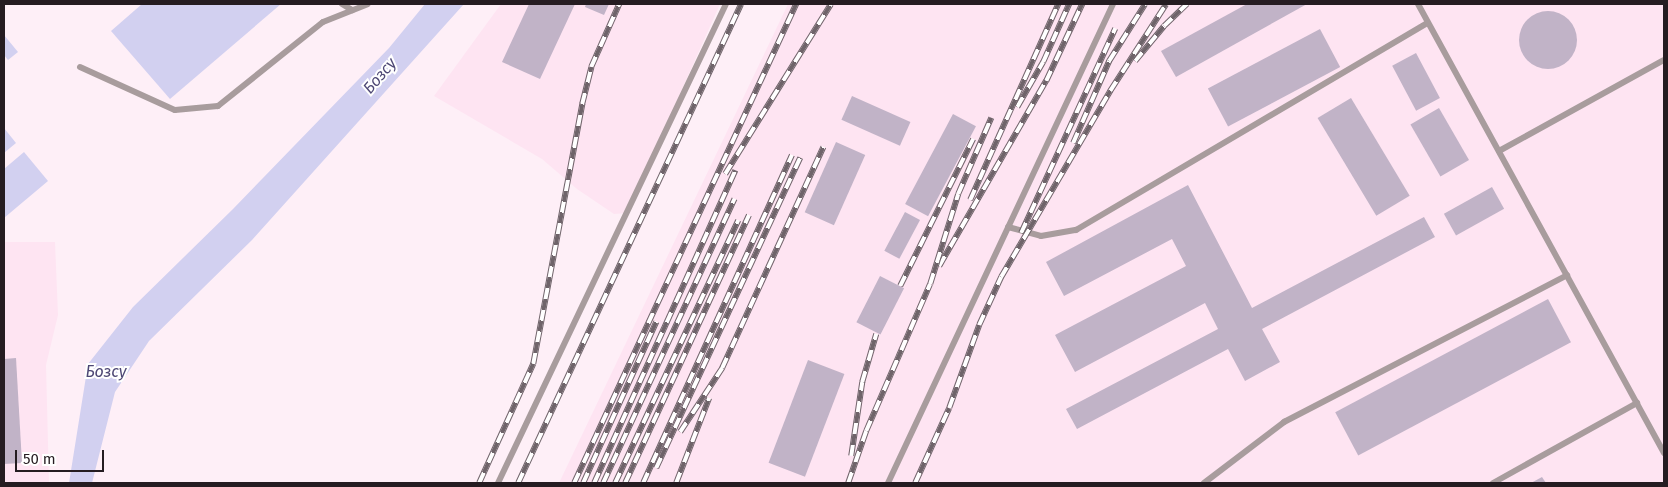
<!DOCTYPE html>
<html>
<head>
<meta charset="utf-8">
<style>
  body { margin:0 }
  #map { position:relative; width:1668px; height:487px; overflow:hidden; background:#feeff7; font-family:"Fira Sans",sans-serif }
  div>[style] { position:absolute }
  .built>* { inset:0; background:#fee4f2 }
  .water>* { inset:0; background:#d2d0f0 }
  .building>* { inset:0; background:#c1b3c7; transform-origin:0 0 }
  .round { border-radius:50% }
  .service>* { height:6px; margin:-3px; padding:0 3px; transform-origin:3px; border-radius:3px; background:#a89c9d }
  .rail>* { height:5.5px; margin-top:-2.75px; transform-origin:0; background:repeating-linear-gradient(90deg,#fff 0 11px,#6f646a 0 22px); box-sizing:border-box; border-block:1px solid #6f646a }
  span { translate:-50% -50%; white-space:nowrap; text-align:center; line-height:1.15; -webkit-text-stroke:4px #fff; paint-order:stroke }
  .water-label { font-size:16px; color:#4e4875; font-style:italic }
  .frame { position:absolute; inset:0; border:5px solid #251c21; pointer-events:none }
  .scale { position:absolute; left:15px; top:450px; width:89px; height:22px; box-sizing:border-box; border:2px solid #251c21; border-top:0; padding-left:6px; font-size:15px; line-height:18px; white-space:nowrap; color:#251c21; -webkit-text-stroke:4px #fff; paint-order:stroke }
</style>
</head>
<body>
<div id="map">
  <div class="built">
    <i style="clip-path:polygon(501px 4px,720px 4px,627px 213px,614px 214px,577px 189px,542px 159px,434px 96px)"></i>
    <i style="clip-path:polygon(788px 4px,1664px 4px,1664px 483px,559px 483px)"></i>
    <i style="clip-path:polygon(4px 242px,55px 242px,58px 315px,46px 365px,49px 483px,4px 483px)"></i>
  </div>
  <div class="water">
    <i style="clip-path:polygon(142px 4px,281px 4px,170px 99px,111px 31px)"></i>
    <i style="clip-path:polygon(425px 4px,464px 4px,252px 240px,149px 341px,115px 392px,92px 483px,69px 483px,88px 364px,133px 307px,233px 209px,389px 48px)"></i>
    <i style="clip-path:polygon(4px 35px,18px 52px,8px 60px,4px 55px)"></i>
    <i style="clip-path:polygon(4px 128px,16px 143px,4px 153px)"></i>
    <i style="clip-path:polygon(24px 152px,48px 181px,4px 218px,4px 169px)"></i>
  </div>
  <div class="building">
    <i style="clip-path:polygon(529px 4px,575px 4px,540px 79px,502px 62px)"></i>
    <i style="clip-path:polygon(586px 4px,609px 4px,604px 15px,585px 7px)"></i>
    <i style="clip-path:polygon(1247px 4px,1307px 4px,1176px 77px,1161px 51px)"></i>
    <i class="round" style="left:1519px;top:11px;width:58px;height:58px"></i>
    <i style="left:1320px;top:29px;width:43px;height:127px;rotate:62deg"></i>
    <i style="left:1416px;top:53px;width:51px;height:27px;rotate:62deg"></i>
    <i style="left:852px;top:96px;width:64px;height:26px;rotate:24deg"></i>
    <i style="left:1351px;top:98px;width:114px;height:39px;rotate:59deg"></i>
    <i style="left:1439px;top:108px;width:60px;height:33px;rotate:60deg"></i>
    <i style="left:953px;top:114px;width:26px;height:102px;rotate:28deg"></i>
    <i style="left:836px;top:142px;width:32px;height:77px;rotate:24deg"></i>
    <i style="clip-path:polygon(1188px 185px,1252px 308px,1424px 217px,1435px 237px,1262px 329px,1280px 362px,1245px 381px,1228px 349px,1077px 429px,1066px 409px,1218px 329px,1205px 303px,1075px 372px,1055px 335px,1186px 266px,1172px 239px,1064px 296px,1046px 262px)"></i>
    <i style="left:1492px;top:187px;width:25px;height:55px;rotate:61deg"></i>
    <i style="left:905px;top:212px;width:17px;height:44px;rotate:28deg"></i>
    <i style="left:880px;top:276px;width:27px;height:52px;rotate:27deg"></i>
    <i style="left:1548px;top:299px;width:49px;height:241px;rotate:62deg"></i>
    <i style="clip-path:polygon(16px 358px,22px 463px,4px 464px,4px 359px)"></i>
    <i style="left:808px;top:360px;width:39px;height:110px;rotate:21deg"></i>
    <i style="clip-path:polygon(1542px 477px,1546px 483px,1531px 483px)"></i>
  </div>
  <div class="service">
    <i style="left:342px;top:4px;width:12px;rotate:31deg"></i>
    <i style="left:1418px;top:4px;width:512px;rotate:61.28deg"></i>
    <i style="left:80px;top:67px;width:104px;rotate:24.4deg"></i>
    <i style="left:175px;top:110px;width:43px;rotate:-5.3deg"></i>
    <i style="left:218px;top:106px;width:134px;rotate:-38.7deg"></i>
    <i style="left:323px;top:22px;width:48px;rotate:-21.8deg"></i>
    <i style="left:1499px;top:151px;width:188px;rotate:-28.9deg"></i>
    <i style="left:1008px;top:227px;width:34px;rotate:15deg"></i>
    <i style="left:1041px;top:236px;width:36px;rotate:-10deg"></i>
    <i style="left:1076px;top:230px;width:408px;rotate:-30.5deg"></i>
    <i style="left:498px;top:483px;width:530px;rotate:-64.55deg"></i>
    <i style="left:888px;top:483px;width:529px;rotate:-64.84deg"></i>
    <i style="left:1204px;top:483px;width:101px;rotate:-37.3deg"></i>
    <i style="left:1284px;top:422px;width:319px;rotate:-27.4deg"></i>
    <i style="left:1493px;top:483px;width:165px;rotate:-29.1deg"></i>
  </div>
  <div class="rail">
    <i style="left:1135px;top:61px;width:45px;rotate:-50.4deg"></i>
    <i style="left:1164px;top:26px;width:32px;rotate:-44deg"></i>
    <i style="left:1017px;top:107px;width:52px;rotate:-60deg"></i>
    <i style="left:1043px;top:62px;width:64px;rotate:-65.9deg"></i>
    <i style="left:1073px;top:143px;width:90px;rotate:-66.3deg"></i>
    <i style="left:1109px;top:61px;width:67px;rotate:-57.7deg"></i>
    <i style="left:725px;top:174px;width:200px;rotate:-58.1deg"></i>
    <i style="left:970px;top:200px;width:215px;rotate:-65.8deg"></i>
    <i style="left:1021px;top:233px;width:225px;rotate:-65.3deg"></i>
    <i style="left:939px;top:266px;width:214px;rotate:-60deg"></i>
    <i style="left:1046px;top:81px;width:85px;rotate:-64.9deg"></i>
    <i style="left:900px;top:286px;width:164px;rotate:-63.6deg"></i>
    <i style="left:680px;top:432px;width:77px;rotate:-56.7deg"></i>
    <i style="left:722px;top:368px;width:243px;rotate:-65.4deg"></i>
    <i style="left:851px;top:456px;width:75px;rotate:-81.5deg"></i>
    <i style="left:862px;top:382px;width:50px;rotate:-73.7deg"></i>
    <i style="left:656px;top:468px;width:342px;rotate:-65.1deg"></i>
    <i style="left:479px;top:483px;width:131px;rotate:-65.6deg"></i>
    <i style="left:533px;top:364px;width:265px;rotate:-79.3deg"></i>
    <i style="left:582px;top:104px;width:38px;rotate:-76deg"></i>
    <i style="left:591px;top:67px;width:69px;rotate:-66deg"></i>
    <i style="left:518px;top:483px;width:528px;rotate:-65.04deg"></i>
    <i style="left:574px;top:483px;width:528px;rotate:-65.13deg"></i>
    <i style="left:583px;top:483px;width:177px;rotate:-65.6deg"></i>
    <i style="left:594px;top:483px;width:343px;rotate:-65.7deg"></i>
    <i style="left:603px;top:483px;width:313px;rotate:-65.2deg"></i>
    <i style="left:615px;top:483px;width:290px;rotate:-64.9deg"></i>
    <i style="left:625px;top:483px;width:295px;rotate:-65.2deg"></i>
    <i style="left:643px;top:483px;width:360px;rotate:-65.6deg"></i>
    <i style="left:676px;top:483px;width:91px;rotate:-68.8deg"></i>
    <i style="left:848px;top:483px;width:55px;rotate:-70.9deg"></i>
    <i style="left:866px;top:431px;width:160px;rotate:-66.5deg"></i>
    <i style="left:930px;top:284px;width:94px;rotate:-72.7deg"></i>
    <i style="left:958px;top:194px;width:83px;rotate:-66.5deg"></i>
    <i style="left:915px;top:483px;width:82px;rotate:-65.6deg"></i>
    <i style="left:949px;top:408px;width:88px;rotate:-70.1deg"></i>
    <i style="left:979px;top:325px;width:53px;rotate:-65.4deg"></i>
    <i style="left:1001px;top:277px;width:216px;rotate:-59.6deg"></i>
    <i style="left:1110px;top:91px;width:103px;rotate:-57.2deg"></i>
  </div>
  <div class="water-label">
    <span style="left:380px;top:76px;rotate:-49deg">Бозсу</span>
    <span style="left:106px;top:372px">Бозсу</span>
  </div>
  <div class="frame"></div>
  <div class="scale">50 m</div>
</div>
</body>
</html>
